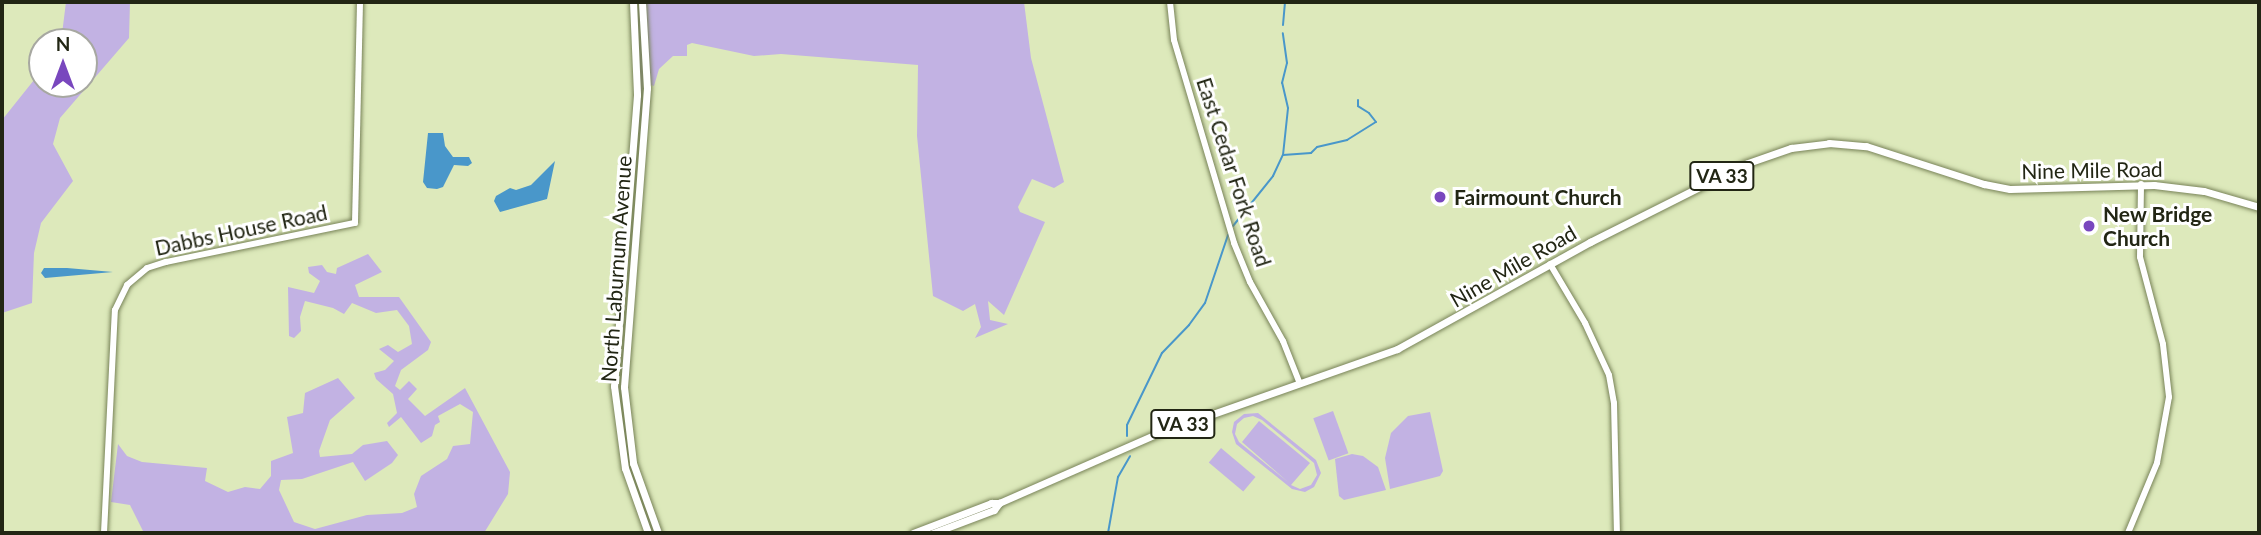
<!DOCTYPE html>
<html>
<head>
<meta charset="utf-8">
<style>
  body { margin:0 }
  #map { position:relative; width:2261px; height:535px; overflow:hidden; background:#dde9bb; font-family:Lato,sans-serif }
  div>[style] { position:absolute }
  .green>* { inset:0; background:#c2b2e3; transform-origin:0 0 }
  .water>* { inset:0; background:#4997ca }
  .stream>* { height:2px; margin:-1px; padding:0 1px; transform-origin:1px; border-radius:1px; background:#4997ca }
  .roads { filter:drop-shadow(0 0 2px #788358) drop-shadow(0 0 2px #788358) }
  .secondary>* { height:6px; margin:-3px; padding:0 3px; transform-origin:3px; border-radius:3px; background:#fff }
  .primary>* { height:7px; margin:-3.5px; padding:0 3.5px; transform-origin:3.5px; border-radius:3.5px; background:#fff }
  .dots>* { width:19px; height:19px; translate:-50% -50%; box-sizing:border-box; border:4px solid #fff; border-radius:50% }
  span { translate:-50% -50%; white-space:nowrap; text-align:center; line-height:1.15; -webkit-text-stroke:6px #fff; paint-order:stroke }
  .shield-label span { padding:2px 5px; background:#fff; border:2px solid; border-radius:5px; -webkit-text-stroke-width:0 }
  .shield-label { font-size:19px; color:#222614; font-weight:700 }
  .street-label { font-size:21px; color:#222614 }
  .poi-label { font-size:21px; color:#222614; font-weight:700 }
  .left { translate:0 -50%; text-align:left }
  .frame { position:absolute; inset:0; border:4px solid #222614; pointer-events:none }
  .north { position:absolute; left:28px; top:28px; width:70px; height:70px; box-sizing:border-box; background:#fff; border:2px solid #a7a8a1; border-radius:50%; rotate:0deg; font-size:19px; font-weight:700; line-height:28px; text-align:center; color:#222614 }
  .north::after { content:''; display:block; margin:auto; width:24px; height:32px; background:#7947be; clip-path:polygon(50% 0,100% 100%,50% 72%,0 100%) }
</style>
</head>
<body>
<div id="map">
  <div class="green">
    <i style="clip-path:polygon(66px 2px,130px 2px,129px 38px,60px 118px,53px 144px,73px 181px,41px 223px,34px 253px,32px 303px,2px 313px,2px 120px,42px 70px,42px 84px,84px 84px,84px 42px,61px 42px)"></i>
    <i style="clip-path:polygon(635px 2px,640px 2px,645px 61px,639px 136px,639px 42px)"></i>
    <i style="clip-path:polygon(645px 2px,1024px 2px,1031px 58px,1064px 182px,1054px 188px,1032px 179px,1018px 207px,1020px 212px,1045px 222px,1004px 315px,988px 301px,990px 320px,1008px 324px,975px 338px,981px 327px,975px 304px,963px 311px,933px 296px,917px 136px,918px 65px,781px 54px,754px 56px,692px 43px,687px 45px,687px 56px,673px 56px,659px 69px,654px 86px,651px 85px)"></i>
    <i style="clip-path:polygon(368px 254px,382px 272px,355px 285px,359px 297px,399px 297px,431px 342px,428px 350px,401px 370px,395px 386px,400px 390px,409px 381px,417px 389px,408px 399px,425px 416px,465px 388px,510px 472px,508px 494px,484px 533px,144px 533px,130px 505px,111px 502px,118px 444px,127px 456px,142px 462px,207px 468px,205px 481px,228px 492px,245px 487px,260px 489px,271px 476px,271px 461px,293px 453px,287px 417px,303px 413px,305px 393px,338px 378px,355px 398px,330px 420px,319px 451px,320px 457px,352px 454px,363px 445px,387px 441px,398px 455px,392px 463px,365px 481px,353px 462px,302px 479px,281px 480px,279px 490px,294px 522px,315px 529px,367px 515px,402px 513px,417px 507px,414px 494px,421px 476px,447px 459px,453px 446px,470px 444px,473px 412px,460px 404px,438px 416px,440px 422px,435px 425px,432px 436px,421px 443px,401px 417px,389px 427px,387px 423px,397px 413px,393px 394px,376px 379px,374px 373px,385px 370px,394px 361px,379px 349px,388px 345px,398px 352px,412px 344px,409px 326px,397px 310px,376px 313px,352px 303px,344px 314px,333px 308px,305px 301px,300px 317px,301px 331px,294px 338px,289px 336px,288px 287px,314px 293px,320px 281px,309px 273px,308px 267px,322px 265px,327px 272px,336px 274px,337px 268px)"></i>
    <i style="left:1333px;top:411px;width:45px;height:21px;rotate:70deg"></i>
    <i style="clip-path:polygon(1430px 412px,1443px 471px,1440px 476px,1390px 489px,1385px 458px,1391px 433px,1408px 416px)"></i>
    <i style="clip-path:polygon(evenodd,1258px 413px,1316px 460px,1321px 473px,1314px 487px,1305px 492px,1292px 489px,1236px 444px,1232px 432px,1234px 422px,1244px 414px,1258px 413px,1253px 416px,1262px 420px,1314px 463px,1317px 475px,1311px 485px,1300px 489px,1291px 485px,1310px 463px,1259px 421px,1242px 442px,1288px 482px,1239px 442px,1235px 434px,1237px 424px,1244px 418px,1253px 416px)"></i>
    <i style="left:1221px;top:448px;width:45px;height:19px;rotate:40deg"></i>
    <i style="clip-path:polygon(1352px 454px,1363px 456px,1378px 467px,1386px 490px,1344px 500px,1339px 496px,1335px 459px)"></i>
  </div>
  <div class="water">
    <i style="clip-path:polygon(428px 133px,443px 133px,445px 146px,453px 157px,469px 157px,472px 163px,468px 166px,454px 165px,443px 187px,437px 189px,427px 188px,423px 182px)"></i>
    <i style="clip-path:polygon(555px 161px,547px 199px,500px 212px,494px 201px,496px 196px,510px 188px,516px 190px,531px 185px)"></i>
    <i style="clip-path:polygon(44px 268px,67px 268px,113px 272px,45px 278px,41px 273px)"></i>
  </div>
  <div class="stream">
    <i style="left:1283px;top:25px;width:23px;rotate:-85deg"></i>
    <i style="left:1283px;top:155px;width:28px;rotate:-4deg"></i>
    <i style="left:1311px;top:153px;width:8px;rotate:-45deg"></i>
    <i style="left:1317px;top:147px;width:31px;rotate:-13deg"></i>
    <i style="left:1347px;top:140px;width:34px;rotate:-32deg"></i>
    <i style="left:1376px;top:122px;width:11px;rotate:-128deg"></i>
    <i style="left:1369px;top:113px;width:13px;rotate:-148deg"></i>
    <i style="left:1358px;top:106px;width:6px;rotate:-90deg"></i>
    <i style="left:1233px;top:226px;width:64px;rotate:-51.3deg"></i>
    <i style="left:1273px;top:176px;width:23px;rotate:-65deg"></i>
    <i style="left:1283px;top:155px;width:47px;rotate:-83.9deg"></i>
    <i style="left:1288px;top:108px;width:26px;rotate:-103deg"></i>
    <i style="left:1282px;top:83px;width:21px;rotate:-76deg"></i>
    <i style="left:1287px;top:63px;width:30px;rotate:-98deg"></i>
    <i style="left:1127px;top:436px;width:11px;rotate:-90deg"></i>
    <i style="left:1127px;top:425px;width:80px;rotate:-64.1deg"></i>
    <i style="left:1162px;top:353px;width:39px;rotate:-46deg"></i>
    <i style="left:1189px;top:325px;width:27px;rotate:-54deg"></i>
    <i style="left:1205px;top:303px;width:72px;rotate:-71.3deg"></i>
    <i style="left:1108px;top:533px;width:57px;rotate:-79.9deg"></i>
    <i style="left:1118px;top:477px;width:24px;rotate:-60deg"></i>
  </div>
  <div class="roads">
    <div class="secondary">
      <i style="left:1170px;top:2px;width:38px;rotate:84deg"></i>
      <i style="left:1174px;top:40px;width:212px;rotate:73.5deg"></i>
      <i style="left:1234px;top:243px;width:42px;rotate:67.7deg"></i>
      <i style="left:1250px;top:282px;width:68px;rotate:60.8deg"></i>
      <i style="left:1283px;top:341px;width:46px;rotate:68.4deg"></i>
      <i style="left:1550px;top:264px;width:69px;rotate:59.3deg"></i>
      <i style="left:1585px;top:323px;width:57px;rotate:65.2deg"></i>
      <i style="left:1609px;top:375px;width:28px;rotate:80deg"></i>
      <i style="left:1614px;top:403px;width:130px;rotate:88.7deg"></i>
      <i style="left:104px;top:533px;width:223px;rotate:-87.2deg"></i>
      <i style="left:115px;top:310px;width:28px;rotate:-64deg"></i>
      <i style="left:127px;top:285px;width:26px;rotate:-40deg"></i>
      <i style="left:147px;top:268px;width:20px;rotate:-18deg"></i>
      <i style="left:166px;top:262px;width:193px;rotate:-11.7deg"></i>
      <i style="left:355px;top:223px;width:221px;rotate:-88.7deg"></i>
      <i style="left:2128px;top:533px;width:76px;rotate:-67.5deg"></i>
      <i style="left:2157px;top:463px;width:67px;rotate:-79.7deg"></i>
      <i style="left:2169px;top:397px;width:53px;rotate:-96.5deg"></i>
      <i style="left:2163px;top:344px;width:90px;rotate:-104.8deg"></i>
      <i style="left:2140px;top:257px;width:73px;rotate:-89.2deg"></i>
    </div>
    <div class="primary">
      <i style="left:633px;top:2px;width:93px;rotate:87.5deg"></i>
      <i style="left:637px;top:95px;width:292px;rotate:94.5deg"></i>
      <i style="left:614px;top:386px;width:83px;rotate:82.4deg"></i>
      <i style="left:625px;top:468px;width:69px;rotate:70.5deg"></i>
      <i style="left:642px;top:2px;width:86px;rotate:86.7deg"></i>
      <i style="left:647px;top:88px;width:300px;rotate:94.4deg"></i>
      <i style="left:624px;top:387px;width:77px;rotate:83.2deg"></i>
      <i style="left:633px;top:463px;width:74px;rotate:70.3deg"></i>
      <i style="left:913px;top:533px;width:84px;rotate:-21deg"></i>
      <i style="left:991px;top:503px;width:8px"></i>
      <i style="left:933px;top:533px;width:65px;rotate:-20.7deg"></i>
      <i style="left:994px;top:510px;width:9px;rotate:-54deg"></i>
      <i style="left:999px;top:503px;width:171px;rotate:-23.7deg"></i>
      <i style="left:1156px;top:434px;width:256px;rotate:-19.4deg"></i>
      <i style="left:1397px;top:349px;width:221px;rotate:-29deg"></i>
      <i style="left:1590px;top:242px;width:174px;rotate:-26.7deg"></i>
      <i style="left:1745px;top:164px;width:49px;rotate:-19.2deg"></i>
      <i style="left:1791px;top:148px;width:38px;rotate:-7deg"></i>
      <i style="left:1829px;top:143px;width:37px;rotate:5deg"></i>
      <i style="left:1866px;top:146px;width:124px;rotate:17.9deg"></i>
      <i style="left:1984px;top:184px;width:26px;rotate:11deg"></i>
      <i style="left:2010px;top:189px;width:144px;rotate:-1.6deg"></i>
      <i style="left:2154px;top:185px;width:50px;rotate:6.8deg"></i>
      <i style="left:2204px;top:191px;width:57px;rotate:16.2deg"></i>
    </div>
  </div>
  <div class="dots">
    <i style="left:1440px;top:197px;background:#7947be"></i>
    <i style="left:2089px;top:226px;background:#7947be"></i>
  </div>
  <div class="shield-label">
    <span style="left:1722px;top:176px">VA 33</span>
    <span style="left:1183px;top:424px">VA 33</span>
  </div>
  <div class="street-label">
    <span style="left:2092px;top:170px;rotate:-1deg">Nine Mile Road</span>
    <span style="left:1234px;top:172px;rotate:72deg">East Cedar Fork Road</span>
    <span style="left:241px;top:230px;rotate:-12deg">Dabbs House Road</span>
    <span style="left:1513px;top:266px;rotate:-30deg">Nine Mile Road</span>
    <span style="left:616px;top:269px;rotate:-86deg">North Laburnum Avenue</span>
  </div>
  <div class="poi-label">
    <span class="left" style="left:1454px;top:197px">Fairmount Church</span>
    <span class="left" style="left:2103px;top:226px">New Bridge<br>Church</span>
  </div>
  <div class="frame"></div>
  <div class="north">N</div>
</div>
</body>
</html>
